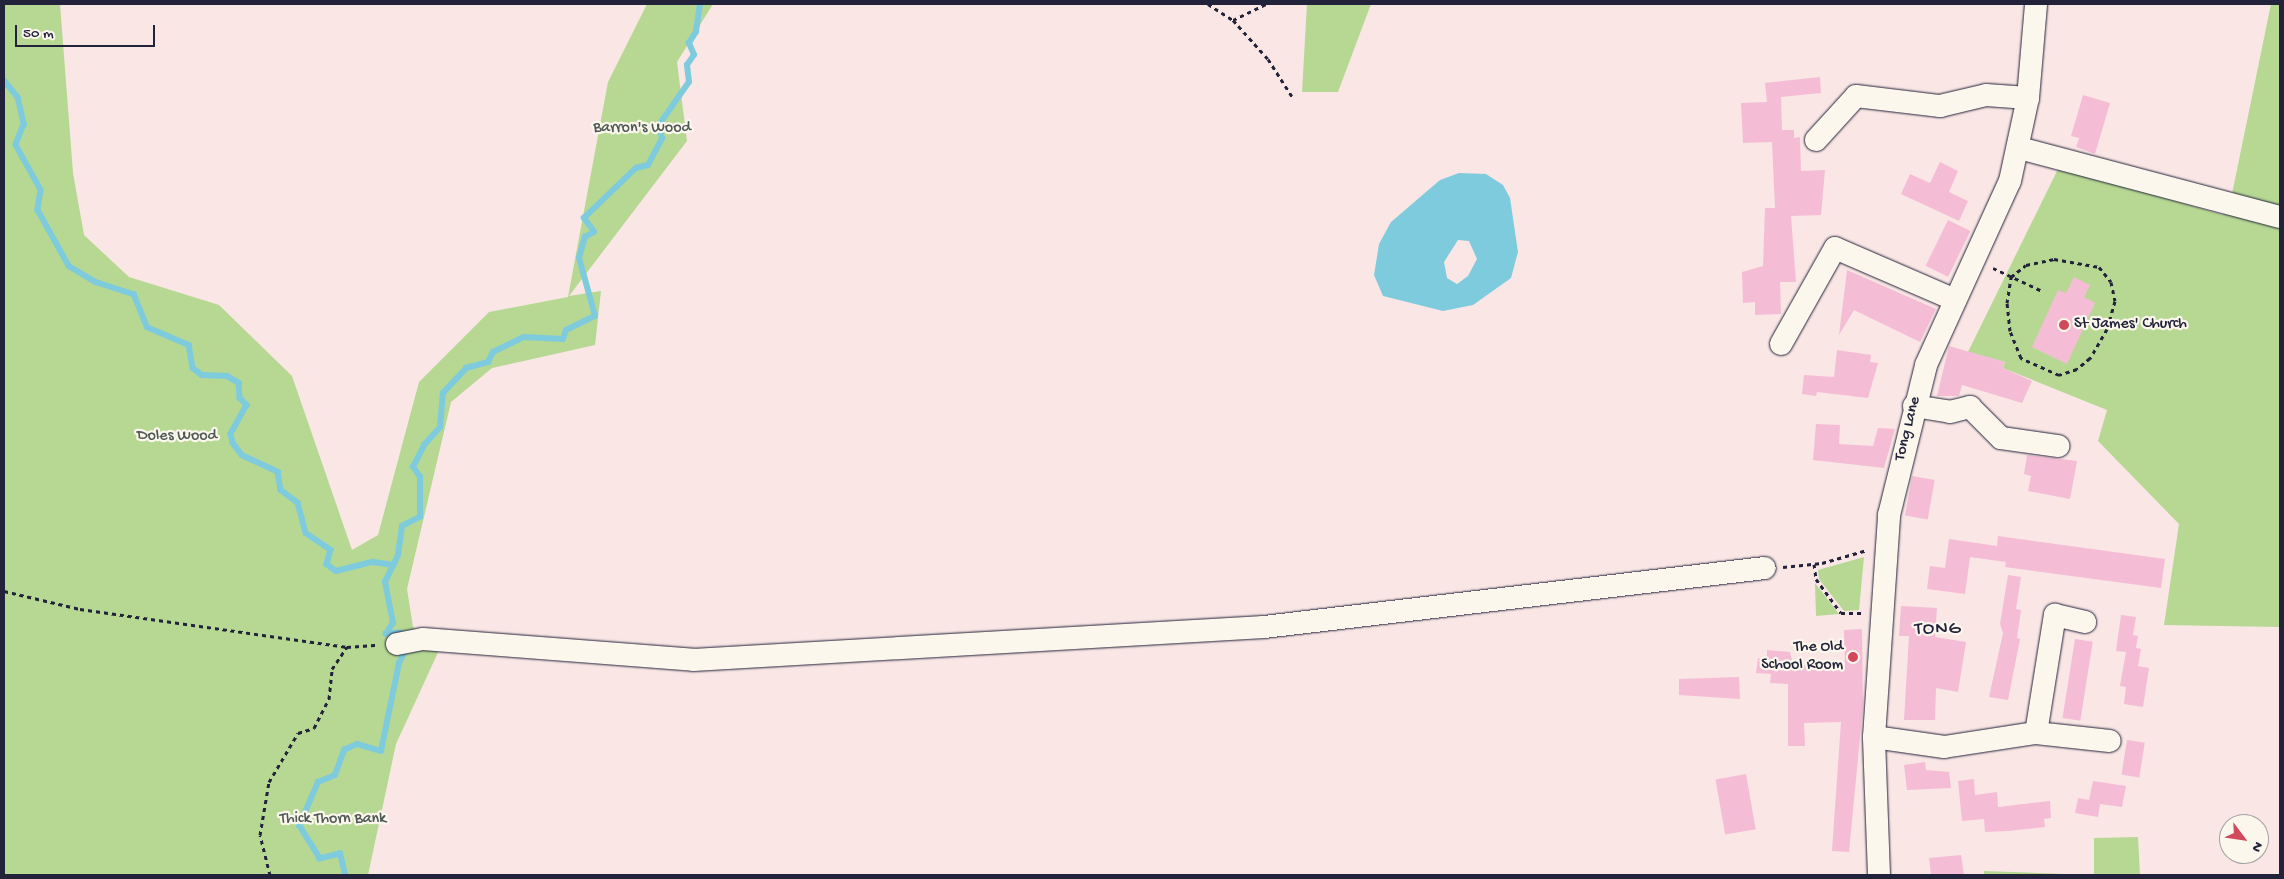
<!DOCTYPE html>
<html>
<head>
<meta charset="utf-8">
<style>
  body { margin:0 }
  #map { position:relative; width:2284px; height:879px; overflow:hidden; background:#f9e6e5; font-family:"Gochi Hand",sans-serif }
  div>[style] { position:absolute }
  .green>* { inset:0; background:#b6d892 }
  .water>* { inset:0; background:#7ecbde }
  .stream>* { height:5.5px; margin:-2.75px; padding:0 2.75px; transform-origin:2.75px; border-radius:2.75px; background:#7ecbde }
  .building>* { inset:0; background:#f4bdd5; transform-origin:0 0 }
  .path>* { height:3px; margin-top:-1.5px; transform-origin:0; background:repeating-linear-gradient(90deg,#22223b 0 4px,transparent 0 8px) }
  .roads { filter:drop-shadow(0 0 1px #22223b) drop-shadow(0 0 1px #22223b) }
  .minor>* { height:22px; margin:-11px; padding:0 11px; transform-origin:11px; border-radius:11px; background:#fbf7ec }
  .dots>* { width:14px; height:14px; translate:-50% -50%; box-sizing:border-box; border:2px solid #fbf7ec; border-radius:50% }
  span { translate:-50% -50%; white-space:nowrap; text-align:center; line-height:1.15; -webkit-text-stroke:4.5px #fbf7ec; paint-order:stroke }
  .park-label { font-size:16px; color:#4e5955 }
  .poi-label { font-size:16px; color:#22223b }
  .left { translate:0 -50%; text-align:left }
  .right { translate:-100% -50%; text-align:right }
  .street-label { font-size:16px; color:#22223b }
  .quarter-label { font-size:19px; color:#22223b; letter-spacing:1px }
  .frame { position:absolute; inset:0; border:5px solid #22223b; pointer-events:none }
  .north { position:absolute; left:2219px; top:814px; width:50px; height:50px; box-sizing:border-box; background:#fbf7ec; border:1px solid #a4a2a5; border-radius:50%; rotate:121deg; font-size:14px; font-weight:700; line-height:20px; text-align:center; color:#22223b }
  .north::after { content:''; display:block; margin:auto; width:18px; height:22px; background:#d1495b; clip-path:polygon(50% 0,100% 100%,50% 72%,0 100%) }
  .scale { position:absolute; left:15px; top:25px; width:140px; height:22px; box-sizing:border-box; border:2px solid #22223b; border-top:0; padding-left:6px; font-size:15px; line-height:18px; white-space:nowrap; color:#22223b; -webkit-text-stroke:4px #fbf7ec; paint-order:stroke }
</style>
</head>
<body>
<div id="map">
  <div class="green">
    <i style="clip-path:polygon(4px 4px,60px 4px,73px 173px,84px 235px,129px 277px,219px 305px,292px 376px,352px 550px,378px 535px,419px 382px,489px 312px,568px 297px,608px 82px,647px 4px,713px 4px,677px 62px,687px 141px,569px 296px,601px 291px,595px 345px,492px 368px,451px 402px,407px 589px,413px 627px,440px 648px,396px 744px,368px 875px,4px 875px)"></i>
    <i style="clip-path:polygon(1307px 4px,1371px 4px,1338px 92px,1302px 92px)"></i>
    <i style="clip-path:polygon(2271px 4px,2280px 4px,2280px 627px,2164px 625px,2179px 524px,2098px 441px,2107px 410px,2003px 368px,2005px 362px,1968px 352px,2059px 167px,2223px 215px,2232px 194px)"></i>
    <i style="clip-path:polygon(1864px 557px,1859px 610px,1844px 611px,1819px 579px,1818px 570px)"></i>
    <i style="clip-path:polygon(1815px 583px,1839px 614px,1816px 616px)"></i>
    <i style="clip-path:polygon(2138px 837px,2140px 875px,1984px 875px,1984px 871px,2094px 875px,2094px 838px)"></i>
  </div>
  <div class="water">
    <i style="clip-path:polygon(evenodd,1459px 173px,1486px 174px,1503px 185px,1510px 198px,1518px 252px,1511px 278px,1473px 305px,1443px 311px,1383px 296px,1374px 275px,1379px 244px,1391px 222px,1440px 180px,1459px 173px,1458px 240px,1469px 241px,1477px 259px,1468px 276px,1457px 284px,1447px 278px,1444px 262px,1458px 240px)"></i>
  </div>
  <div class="stream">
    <i style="left:4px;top:80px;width:22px;rotate:51deg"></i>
    <i style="left:18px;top:97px;width:28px;rotate:77deg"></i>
    <i style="left:24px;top:124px;width:22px;rotate:111deg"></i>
    <i style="left:16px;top:145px;width:51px;rotate:60.9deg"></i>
    <i style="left:41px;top:190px;width:20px;rotate:99deg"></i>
    <i style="left:38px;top:210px;width:64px;rotate:61deg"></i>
    <i style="left:69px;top:266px;width:31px;rotate:31deg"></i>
    <i style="left:96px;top:282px;width:40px;rotate:18deg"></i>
    <i style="left:134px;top:294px;width:35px;rotate:68deg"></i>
    <i style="left:147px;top:327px;width:46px;rotate:23.2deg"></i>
    <i style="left:189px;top:345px;width:23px;rotate:80deg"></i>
    <i style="left:193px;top:368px;width:11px;rotate:38deg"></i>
    <i style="left:202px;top:375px;width:25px;rotate:2deg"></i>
    <i style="left:227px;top:376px;width:14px;rotate:30deg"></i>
    <i style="left:239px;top:383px;width:15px;rotate:86deg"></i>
    <i style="left:240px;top:398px;width:10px;rotate:45deg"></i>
    <i style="left:247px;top:405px;width:33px;rotate:119deg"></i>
    <i style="left:231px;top:434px;width:9px;rotate:77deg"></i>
    <i style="left:233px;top:443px;width:15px;rotate:53deg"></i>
    <i style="left:242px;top:455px;width:40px;rotate:25deg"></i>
    <i style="left:278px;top:472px;width:18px;rotate:81deg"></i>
    <i style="left:281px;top:490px;width:21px;rotate:37deg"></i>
    <i style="left:298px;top:503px;width:31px;rotate:75deg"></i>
    <i style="left:306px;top:533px;width:30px;rotate:34deg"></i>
    <i style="left:331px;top:550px;width:15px;rotate:106deg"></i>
    <i style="left:327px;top:564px;width:11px;rotate:38deg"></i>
    <i style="left:336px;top:571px;width:38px;rotate:-14deg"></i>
    <i style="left:373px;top:562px;width:21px;rotate:8deg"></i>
    <i style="left:401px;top:633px;width:15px;rotate:176deg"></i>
    <i style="left:386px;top:634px;width:13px;rotate:-58deg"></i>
    <i style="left:393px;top:623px;width:42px;rotate:-101deg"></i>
    <i style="left:385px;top:582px;width:30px;rotate:-64deg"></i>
    <i style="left:398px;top:555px;width:29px;rotate:-82deg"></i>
    <i style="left:402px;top:526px;width:20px;rotate:-27deg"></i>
    <i style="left:420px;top:517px;width:40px;rotate:-90deg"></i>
    <i style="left:420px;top:477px;width:12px;rotate:-125deg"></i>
    <i style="left:413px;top:467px;width:25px;rotate:-63deg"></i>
    <i style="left:424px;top:445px;width:24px;rotate:-48deg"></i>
    <i style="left:440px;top:427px;width:34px;rotate:-85deg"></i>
    <i style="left:443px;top:393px;width:34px;rotate:-47deg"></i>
    <i style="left:466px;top:368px;width:23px;rotate:-15deg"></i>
    <i style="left:488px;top:362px;width:11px;rotate:-63deg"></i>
    <i style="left:493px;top:352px;width:34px;rotate:-26deg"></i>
    <i style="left:524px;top:337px;width:39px;rotate:3deg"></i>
    <i style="left:563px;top:339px;width:9px;rotate:-72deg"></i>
    <i style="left:566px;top:330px;width:32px;rotate:-26deg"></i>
    <i style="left:595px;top:316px;width:60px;rotate:-105.4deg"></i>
    <i style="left:579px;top:258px;width:22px;rotate:-74deg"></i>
    <i style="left:585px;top:237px;width:10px;rotate:-29deg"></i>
    <i style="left:594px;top:232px;width:17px;rotate:-126deg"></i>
    <i style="left:584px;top:218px;width:72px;rotate:-43.9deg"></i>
    <i style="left:636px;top:168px;width:12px;rotate:-14deg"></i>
    <i style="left:648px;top:165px;width:30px;rotate:-62deg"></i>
    <i style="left:662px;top:139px;width:14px;rotate:-102deg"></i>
    <i style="left:659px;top:125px;width:52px;rotate:-55.1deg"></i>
    <i style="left:689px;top:82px;width:17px;rotate:-97deg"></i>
    <i style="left:687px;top:65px;width:12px;rotate:-55deg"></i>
    <i style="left:694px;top:55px;width:13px;rotate:-113deg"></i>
    <i style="left:689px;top:43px;width:13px;rotate:-58deg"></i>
    <i style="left:696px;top:32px;width:28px;rotate:-82deg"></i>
    <i style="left:345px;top:875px;width:22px;rotate:-103deg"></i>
    <i style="left:340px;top:854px;width:21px;rotate:166deg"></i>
    <i style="left:320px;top:859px;width:39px;rotate:-122deg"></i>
    <i style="left:299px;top:826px;width:48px;rotate:-66.6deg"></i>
    <i style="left:318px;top:782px;width:18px;rotate:-22deg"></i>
    <i style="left:335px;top:775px;width:27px;rotate:-70deg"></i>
    <i style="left:344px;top:750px;width:14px;rotate:-25deg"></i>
    <i style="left:357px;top:744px;width:25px;rotate:16deg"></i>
    <i style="left:381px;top:751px;width:90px;rotate:-78.4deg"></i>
    <i style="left:399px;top:663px;width:17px;rotate:-62deg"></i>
  </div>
  <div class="building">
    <i style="clip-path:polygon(1820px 77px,1821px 93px,1781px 97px,1782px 130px,1794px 130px,1794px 138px,1800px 137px,1801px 171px,1825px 170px,1821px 215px,1791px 216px,1796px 282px,1780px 282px,1781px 314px,1755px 315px,1755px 302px,1743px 303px,1742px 272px,1763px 266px,1765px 208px,1775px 208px,1772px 142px,1743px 143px,1741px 103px,1767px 102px,1765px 83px)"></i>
    <i style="clip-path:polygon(2083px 95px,2110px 103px,2095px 154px,2076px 147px,2079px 138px,2071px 136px)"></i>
    <i style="clip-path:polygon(1940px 162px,1958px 171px,1949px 192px,1968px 201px,1959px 221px,1901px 194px,1910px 174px,1930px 183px)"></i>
    <i style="left:1948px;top:220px;width:25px;height:51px;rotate:26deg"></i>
    <i style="clip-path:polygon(1847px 270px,1936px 309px,1920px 342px,1854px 310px,1839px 335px)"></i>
    <i style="clip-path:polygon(2074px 277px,2090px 285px,2084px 297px,2095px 303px,2067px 364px,2032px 347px,2058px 290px,2066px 293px)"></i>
    <i style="clip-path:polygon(1949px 346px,2005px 362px,2003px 368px,2032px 381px,2022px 403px,1962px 385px,1959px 396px,1937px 396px)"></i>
    <i style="clip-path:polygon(1837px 350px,1871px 355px,1870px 362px,1878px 363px,1868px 398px,1817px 392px,1816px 396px,1802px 394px,1804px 375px,1834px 377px)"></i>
    <i style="clip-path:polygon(1816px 424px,1840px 425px,1839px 444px,1873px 446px,1878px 428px,1895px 429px,1884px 468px,1813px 460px)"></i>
    <i style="clip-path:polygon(2027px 455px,2077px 461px,2070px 499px,2028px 491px,2031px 476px,2024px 474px)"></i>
    <i style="left:1912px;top:476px;width:23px;height:40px;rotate:10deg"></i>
    <i style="clip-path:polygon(1998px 536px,2165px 559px,2161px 588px,2005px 567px,2006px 562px,1970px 557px,1965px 594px,1927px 589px,1930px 566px,1945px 568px,1949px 539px,1997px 546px)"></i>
    <i style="clip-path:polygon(2008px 575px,2021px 577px,2016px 609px,2021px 610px,2017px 638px,2020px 639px,2008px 700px,1989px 697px,2003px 633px,2000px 624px)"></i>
    <i style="clip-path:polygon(1901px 606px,1937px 608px,1935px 637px,1966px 642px,1958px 692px,1936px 688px,1935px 720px,1904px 720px,1909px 636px,1899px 636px)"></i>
    <i style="clip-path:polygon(2121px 615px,2136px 617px,2133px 635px,2138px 636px,2136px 648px,2141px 649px,2138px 666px,2149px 668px,2143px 707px,2124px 704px,2126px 687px,2120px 686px,2126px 652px,2116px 651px)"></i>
    <i style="clip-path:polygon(1862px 629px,1863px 706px,1849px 852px,1832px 851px,1841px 722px,1804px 723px,1805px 746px,1788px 746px,1788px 684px,1770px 683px,1771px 674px,1756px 673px,1758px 658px,1767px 659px,1767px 650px,1790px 652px,1793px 665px,1845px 665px,1844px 630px)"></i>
    <i style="left:2075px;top:639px;width:18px;height:80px;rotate:9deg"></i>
    <i style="clip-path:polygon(1739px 677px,1740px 699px,1679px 695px,1679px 679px)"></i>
    <i style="left:2127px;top:740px;width:18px;height:35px;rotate:9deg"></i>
    <i style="clip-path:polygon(1925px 762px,1926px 770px,1949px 772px,1951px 788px,1907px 790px,1904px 765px)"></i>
    <i style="left:1746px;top:774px;width:56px;height:31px;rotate:80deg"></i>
    <i style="clip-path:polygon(1974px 779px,1975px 795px,1997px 792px,1998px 807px,2050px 801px,2051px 818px,2044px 819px,2045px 827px,2008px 831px,1985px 832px,1984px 819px,1962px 821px,1958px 781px)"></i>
    <i style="clip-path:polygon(2093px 781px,2126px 786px,2122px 807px,2100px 804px,2098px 817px,2075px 813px,2078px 798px,2089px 800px)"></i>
    <i style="clip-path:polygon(1961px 855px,1964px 875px,1931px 875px,1929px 858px)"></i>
  </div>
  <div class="path">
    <i style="left:1208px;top:4px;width:30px;rotate:33deg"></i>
    <i style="left:1233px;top:20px;width:52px;rotate:48.1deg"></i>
    <i style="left:1268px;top:59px;width:46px;rotate:57.3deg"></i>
    <i style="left:1233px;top:20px;width:37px;rotate:-26deg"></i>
    <i style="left:2054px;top:259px;width:46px;rotate:10.1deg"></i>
    <i style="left:2099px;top:267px;width:19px;rotate:51deg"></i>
    <i style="left:2111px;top:282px;width:19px;rotate:78deg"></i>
    <i style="left:2115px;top:301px;width:29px;rotate:106deg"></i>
    <i style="left:2107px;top:329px;width:34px;rotate:120deg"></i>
    <i style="left:2090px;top:358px;width:17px;rotate:140deg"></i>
    <i style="left:2077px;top:369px;width:19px;rotate:162deg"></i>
    <i style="left:2059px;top:375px;width:42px;rotate:-155.9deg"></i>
    <i style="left:2021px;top:358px;width:29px;rotate:-112deg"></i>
    <i style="left:2010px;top:331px;width:28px;rotate:-96deg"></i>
    <i style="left:2007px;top:303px;width:26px;rotate:-81deg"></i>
    <i style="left:2011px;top:277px;width:19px;rotate:-39deg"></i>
    <i style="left:2026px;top:265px;width:29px;rotate:-12deg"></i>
    <i style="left:1993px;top:268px;width:54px;rotate:25.1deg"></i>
    <i style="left:1814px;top:564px;width:15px;rotate:82deg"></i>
    <i style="left:1816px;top:579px;width:42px;rotate:53.7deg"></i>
    <i style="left:1841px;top:613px;width:22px"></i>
    <i style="left:1783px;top:567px;width:39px;rotate:-6deg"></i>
    <i style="left:1822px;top:563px;width:47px;rotate:-16.1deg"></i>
    <i style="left:4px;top:591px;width:78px;rotate:13.3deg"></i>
    <i style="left:80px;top:609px;width:270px;rotate:8.1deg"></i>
    <i style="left:347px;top:647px;width:31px;rotate:-4deg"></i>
    <i style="left:270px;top:875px;width:41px;rotate:-104deg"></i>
    <i style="left:260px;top:835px;width:54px;rotate:-80.4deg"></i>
    <i style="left:269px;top:782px;width:57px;rotate:-59.4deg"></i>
    <i style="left:298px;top:733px;width:17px;rotate:-17deg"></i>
    <i style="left:314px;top:728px;width:33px;rotate:-63deg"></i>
    <i style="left:329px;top:699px;width:30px;rotate:-84deg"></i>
    <i style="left:332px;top:669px;width:27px;rotate:-56deg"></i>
  </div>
  <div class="roads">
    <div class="minor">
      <i style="left:1816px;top:140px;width:59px;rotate:-47.7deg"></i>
      <i style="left:1856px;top:96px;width:85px;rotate:6.8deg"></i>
      <i style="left:1940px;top:106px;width:47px;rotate:-13.4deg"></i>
      <i style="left:1986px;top:95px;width:42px;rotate:4.1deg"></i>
      <i style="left:2019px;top:148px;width:270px;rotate:14.8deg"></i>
      <i style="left:1781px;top:344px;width:110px;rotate:-60.6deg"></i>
      <i style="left:1835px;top:248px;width:131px;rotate:23.4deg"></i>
      <i style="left:1914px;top:406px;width:36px;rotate:9deg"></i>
      <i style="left:1950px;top:412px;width:21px;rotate:-14deg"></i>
      <i style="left:1970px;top:407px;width:44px;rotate:45deg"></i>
      <i style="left:2001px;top:438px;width:58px;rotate:8deg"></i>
      <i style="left:397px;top:644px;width:26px;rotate:-11deg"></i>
      <i style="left:423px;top:639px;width:271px;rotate:4.4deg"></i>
      <i style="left:693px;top:660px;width:572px;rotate:-3.31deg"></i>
      <i style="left:1264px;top:627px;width:504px;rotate:-6.72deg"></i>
      <i style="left:2036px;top:733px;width:120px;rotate:-80.9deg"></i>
      <i style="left:2055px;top:615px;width:31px;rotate:13deg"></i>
      <i style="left:1874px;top:737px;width:71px;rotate:8.1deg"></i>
      <i style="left:1944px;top:747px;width:93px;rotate:-8.7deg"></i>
      <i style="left:2036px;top:733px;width:74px;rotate:6.2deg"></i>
      <i style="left:1879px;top:875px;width:138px;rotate:-92.1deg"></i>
      <i style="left:1874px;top:737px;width:223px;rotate:-86.1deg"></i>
      <i style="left:1889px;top:515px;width:154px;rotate:-76.1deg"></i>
      <i style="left:1926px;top:365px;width:202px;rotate:-65.5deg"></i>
      <i style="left:2010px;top:181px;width:85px;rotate:-77.8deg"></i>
      <i style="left:2028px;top:98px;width:94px;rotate:-85.1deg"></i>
    </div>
  </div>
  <div class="dots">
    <i style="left:2064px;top:325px;background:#d1495b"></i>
    <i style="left:1853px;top:657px;background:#d1495b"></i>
  </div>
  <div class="park-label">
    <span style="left:642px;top:129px">Barron's Wood</span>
    <span style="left:177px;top:437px">Doles Wood</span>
    <span style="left:333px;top:820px">Thick Thorn Bank</span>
  </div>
  <div class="poi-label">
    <span class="left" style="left:2074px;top:325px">St James' Church</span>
    <span class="right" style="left:1843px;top:657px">The Old<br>School Room</span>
  </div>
  <div class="street-label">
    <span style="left:1909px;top:429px;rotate:-76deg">Tong Lane</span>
  </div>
  <div class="quarter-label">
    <span style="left:1938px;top:630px">TONG</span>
  </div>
  <div class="frame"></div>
  <div class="north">N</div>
  <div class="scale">50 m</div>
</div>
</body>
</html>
